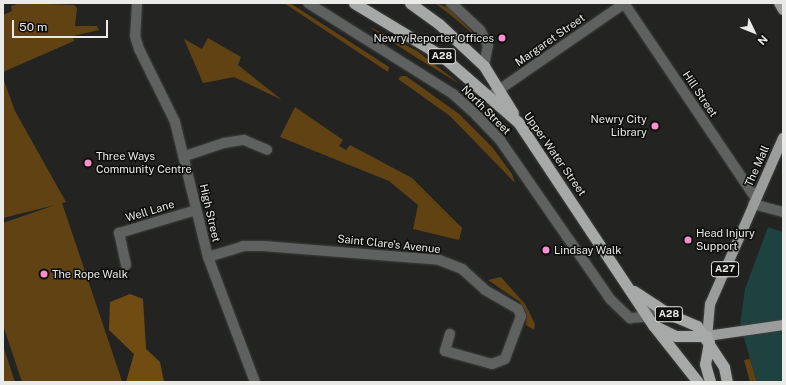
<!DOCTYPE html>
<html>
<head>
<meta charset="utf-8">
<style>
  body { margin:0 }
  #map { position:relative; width:786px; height:385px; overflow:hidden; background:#232422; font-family:"Public Sans",sans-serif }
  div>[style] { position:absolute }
  .green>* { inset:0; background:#614213 }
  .forest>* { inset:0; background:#714c12 }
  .water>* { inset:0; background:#1d4240 }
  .roads { filter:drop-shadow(0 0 1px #3f403e) drop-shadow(0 0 1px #3f403e) }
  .minor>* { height:10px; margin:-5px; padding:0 5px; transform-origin:5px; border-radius:5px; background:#5f6160 }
  .tertiary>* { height:10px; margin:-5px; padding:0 5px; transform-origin:5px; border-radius:5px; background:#5f6160 }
  .primary>* { height:10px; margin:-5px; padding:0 5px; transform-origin:5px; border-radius:5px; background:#9a9d9c }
  .trunk>* { height:11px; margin:-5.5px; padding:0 5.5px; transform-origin:5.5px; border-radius:5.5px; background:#a6a9a8 }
  .dots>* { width:11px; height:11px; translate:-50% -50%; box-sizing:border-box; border:2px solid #0d0d0c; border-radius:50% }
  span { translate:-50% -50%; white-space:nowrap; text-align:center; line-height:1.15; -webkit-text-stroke:3px #0d0d0c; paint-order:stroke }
  .shield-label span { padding:1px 3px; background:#0d0d0c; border:1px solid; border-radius:3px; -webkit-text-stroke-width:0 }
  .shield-label { font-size:10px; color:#eaebe9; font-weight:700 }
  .poi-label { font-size:11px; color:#eaebe9 }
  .right { translate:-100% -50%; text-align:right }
  .left { translate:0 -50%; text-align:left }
  .street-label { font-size:11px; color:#eaebe9 }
  .frame { position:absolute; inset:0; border:4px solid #eaebe9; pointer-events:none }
  .north { position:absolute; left:734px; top:12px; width:40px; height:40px; -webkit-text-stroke:3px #0d0d0c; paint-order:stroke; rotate:133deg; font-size:11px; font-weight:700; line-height:16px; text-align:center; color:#eaebe9 }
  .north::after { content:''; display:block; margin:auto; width:14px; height:18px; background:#eaebe9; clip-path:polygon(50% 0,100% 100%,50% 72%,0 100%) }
  .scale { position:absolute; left:12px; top:20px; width:96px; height:18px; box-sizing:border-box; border:2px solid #eaebe9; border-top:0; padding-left:5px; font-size:12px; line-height:14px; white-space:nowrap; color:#eaebe9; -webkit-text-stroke:3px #0d0d0c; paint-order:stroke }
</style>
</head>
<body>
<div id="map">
  <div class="green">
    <i style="clip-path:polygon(20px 3px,74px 5px,77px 8px,75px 26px,97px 26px,99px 30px,73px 36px,74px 41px,3px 72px,3px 15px,12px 11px,11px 6px)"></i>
    <i style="clip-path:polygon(284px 3px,290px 3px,389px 67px,388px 72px)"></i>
    <i style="clip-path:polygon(435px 3px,449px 8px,481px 41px,452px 16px)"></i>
    <i style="clip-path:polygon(368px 26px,417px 51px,460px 84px,417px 58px)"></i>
    <i style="clip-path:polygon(208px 38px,241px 57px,238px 65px,282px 100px,234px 77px,203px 83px,184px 39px,202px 49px)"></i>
    <i style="clip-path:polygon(401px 76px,406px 76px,459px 114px,492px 147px,512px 174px,515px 183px,450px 116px,398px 79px)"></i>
    <i style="clip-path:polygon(3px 78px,15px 111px,66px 202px,62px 203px,122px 381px,22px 382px,3px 325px,3px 223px,55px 205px,3px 218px)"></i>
    <i style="clip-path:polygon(295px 107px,343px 140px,339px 146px,346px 150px,350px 145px,412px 178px,462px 228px,459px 240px,413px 229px,418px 205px,389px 181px,280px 137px)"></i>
    <i style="clip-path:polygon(501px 277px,525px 304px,535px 324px,534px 330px,526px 325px,527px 315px,520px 302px,488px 280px)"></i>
    <i style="clip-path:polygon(3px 346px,15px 382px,3px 382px)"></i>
    <i style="clip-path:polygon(750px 359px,757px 382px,750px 382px,744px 360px)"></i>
  </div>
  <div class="forest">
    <i style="clip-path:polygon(130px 294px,143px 299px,146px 349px,160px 362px,164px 382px,126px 382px,134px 354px,109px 330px,110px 302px)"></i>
  </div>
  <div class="water">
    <i style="clip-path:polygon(768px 227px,783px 232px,783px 382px,757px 382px,740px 325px,745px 289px)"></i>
  </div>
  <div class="roads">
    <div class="minor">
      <i style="left:137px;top:3px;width:33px;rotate:93deg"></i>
      <i style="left:135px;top:36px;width:14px;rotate:73deg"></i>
      <i style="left:139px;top:49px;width:81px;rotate:63.7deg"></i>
      <i style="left:175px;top:122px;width:139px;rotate:76.3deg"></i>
      <i style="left:208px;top:257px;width:134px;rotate:69.4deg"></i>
      <i style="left:308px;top:3px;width:171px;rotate:32.1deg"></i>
      <i style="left:453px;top:94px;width:31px;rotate:42deg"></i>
      <i style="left:476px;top:115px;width:35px;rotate:46deg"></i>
      <i style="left:500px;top:140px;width:193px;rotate:55.3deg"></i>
      <i style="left:610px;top:299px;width:28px;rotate:44deg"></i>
      <i style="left:630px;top:318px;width:16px;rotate:-4deg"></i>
      <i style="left:646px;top:317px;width:16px;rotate:-50deg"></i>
      <i style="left:451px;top:3px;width:40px;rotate:43deg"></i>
      <i style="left:480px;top:30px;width:17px;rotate:62deg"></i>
      <i style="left:488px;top:45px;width:21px;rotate:101deg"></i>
      <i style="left:624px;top:3px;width:236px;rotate:56deg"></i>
      <i style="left:185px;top:156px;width:41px;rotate:-18.4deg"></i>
      <i style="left:224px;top:143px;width:20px;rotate:-9deg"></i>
      <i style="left:244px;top:140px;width:25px;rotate:23deg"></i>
      <i style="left:753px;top:204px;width:31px;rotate:15deg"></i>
      <i style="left:208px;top:257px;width:37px;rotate:-17deg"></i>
      <i style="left:243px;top:246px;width:20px"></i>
      <i style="left:263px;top:246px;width:177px;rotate:4.5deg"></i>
      <i style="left:439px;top:260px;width:25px;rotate:21deg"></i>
      <i style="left:462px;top:269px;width:31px;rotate:42deg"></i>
      <i style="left:485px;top:290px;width:38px;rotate:30deg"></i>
      <i style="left:518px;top:309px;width:8px;rotate:67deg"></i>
      <i style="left:521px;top:316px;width:46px;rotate:110.4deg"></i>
      <i style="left:505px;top:359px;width:14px;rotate:159deg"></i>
      <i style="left:492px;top:364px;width:49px;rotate:-164.5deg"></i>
      <i style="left:445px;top:351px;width:18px;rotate:-74deg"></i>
      <i style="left:126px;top:265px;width:33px;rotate:-102deg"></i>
      <i style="left:119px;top:233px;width:80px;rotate:-16.6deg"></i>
    </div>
    <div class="tertiary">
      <i style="left:493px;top:94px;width:160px;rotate:-34.6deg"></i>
    </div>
    <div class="primary">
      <i style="left:779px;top:3px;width:8px;rotate:60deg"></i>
      <i style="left:783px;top:138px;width:181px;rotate:113.7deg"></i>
      <i style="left:710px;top:304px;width:32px;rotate:95deg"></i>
      <i style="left:707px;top:336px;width:77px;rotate:-8.2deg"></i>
    </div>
    <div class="trunk">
      <i style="left:354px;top:3px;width:103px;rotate:31.1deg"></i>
      <i style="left:442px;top:56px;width:101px;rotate:41deg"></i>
      <i style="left:518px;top:122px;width:244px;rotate:56.4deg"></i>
      <i style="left:653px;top:325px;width:25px;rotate:26deg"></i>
      <i style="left:676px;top:336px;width:31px"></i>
      <i style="left:410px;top:3px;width:36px;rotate:36deg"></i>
      <i style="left:439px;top:24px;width:62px;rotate:43deg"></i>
      <i style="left:484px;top:66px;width:55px;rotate:58.3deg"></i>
      <i style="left:634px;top:291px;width:42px;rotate:33.3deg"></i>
      <i style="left:669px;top:314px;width:30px;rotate:23deg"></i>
      <i style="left:697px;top:326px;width:49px;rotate:56.6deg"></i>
      <i style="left:724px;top:367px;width:15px;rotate:79deg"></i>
      <i style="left:653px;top:325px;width:73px;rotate:51.7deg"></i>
      <i style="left:709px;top:342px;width:22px;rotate:100deg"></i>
      <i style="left:705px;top:364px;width:19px;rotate:74deg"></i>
    </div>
  </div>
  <div class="dots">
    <i style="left:502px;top:38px;background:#f890cb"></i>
    <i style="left:655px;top:126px;background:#f890cb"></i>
    <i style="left:88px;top:163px;background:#f890cb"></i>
    <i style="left:688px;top:240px;background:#f890cb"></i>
    <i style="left:546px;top:250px;background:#f890cb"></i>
    <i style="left:44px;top:274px;background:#f890cb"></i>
  </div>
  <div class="shield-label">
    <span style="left:442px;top:56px">A28</span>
    <span style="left:725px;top:269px">A27</span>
    <span style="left:669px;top:314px">A28</span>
  </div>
  <div class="poi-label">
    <span class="right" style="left:494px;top:38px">Newry Reporter Offices</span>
    <span class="right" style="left:647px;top:126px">Newry City<br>Library</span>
    <span class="left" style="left:96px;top:163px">Three Ways<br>Community Centre</span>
    <span class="left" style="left:696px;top:240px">Head Injury<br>Support</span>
    <span class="left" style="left:554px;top:250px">Lindsay Walk</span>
    <span class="left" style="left:52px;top:274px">The Rope Walk</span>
  </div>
  <div class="street-label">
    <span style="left:550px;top:40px;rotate:-35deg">Margaret Street</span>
    <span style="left:700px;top:94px;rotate:56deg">Hill Street</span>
    <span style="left:486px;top:110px;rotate:45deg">North Street</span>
    <span style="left:555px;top:154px;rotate:55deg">Upper Water Street</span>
    <span style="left:757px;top:166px;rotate:-66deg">The Mall</span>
    <span style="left:150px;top:211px;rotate:-17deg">Well Lane</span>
    <span style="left:210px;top:213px;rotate:77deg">High Street</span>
    <span style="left:389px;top:244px;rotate:6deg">Saint Clare's Avenue</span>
  </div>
  <div class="frame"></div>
  <div class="north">N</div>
  <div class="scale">50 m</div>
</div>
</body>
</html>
